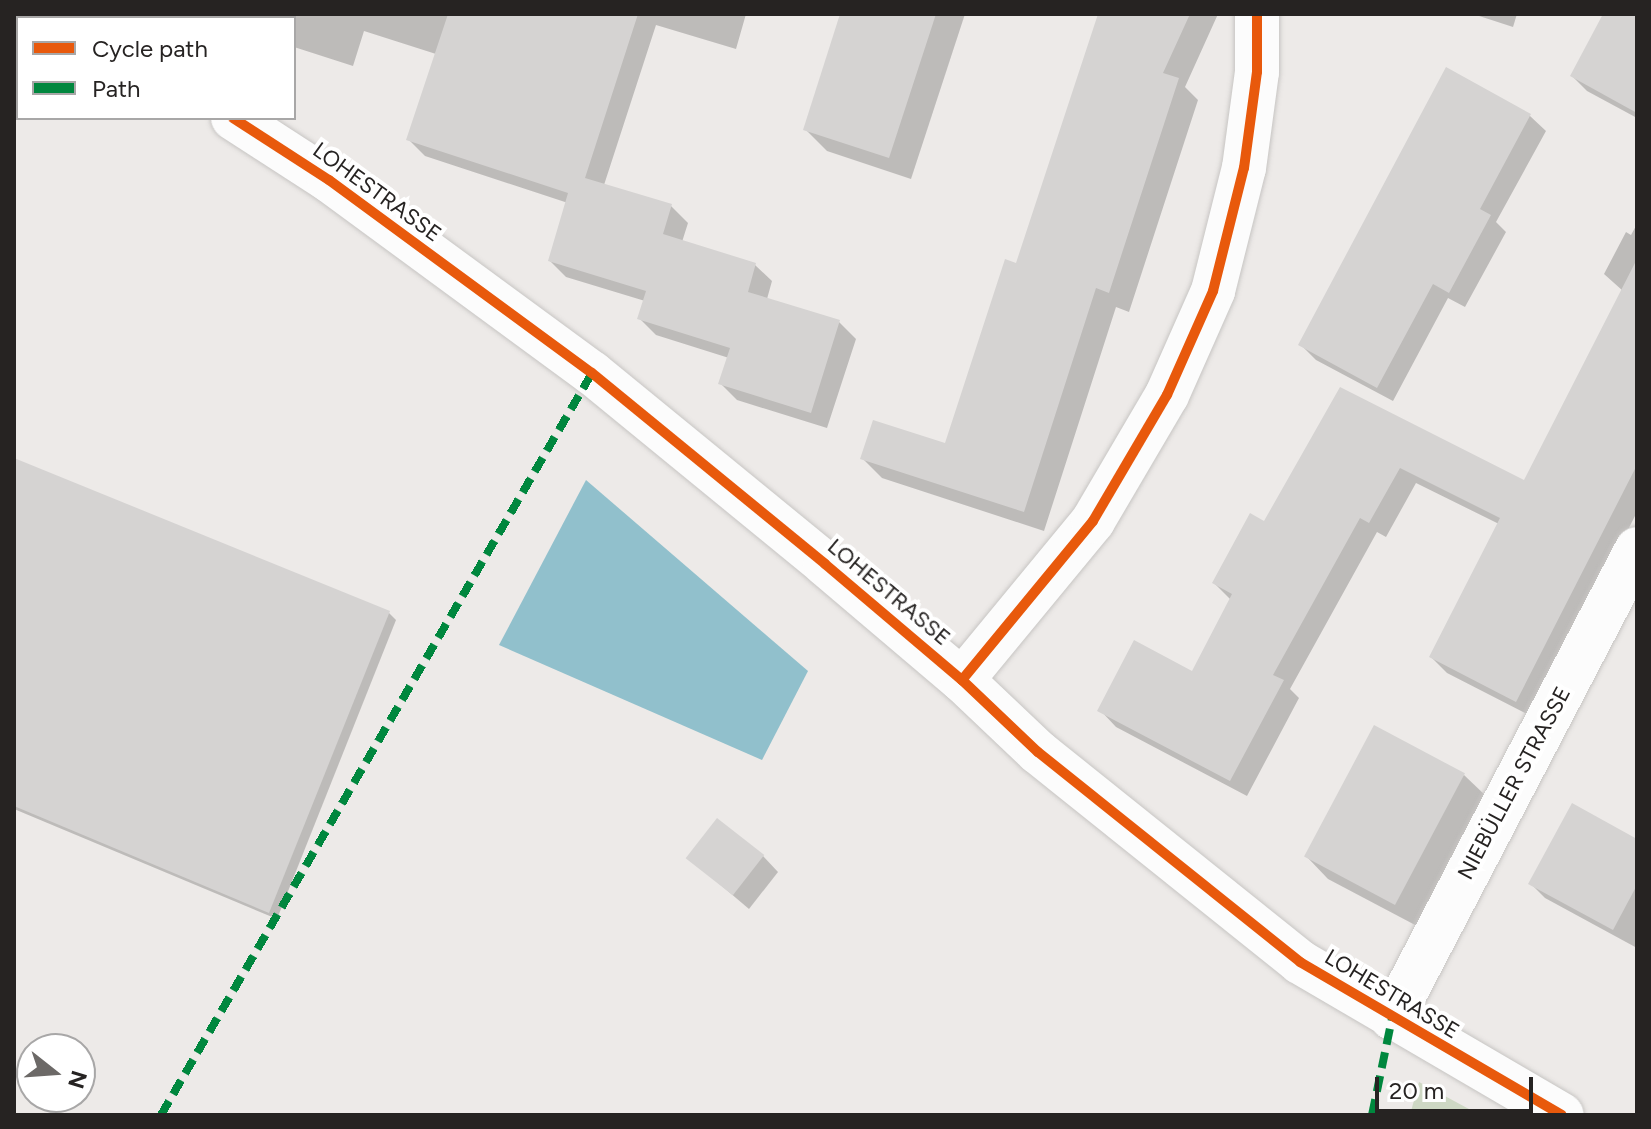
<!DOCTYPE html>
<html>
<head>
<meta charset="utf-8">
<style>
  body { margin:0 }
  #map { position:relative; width:1651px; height:1129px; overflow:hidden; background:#edeae8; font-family:Figtree,sans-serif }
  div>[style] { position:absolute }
  .green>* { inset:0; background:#ced8c4 }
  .water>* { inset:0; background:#91c0cc }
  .shadow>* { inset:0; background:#0003 }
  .building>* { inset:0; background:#d5d3d2; transform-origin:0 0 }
  .roads { filter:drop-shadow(0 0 2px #c7c5c3) drop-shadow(0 0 2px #c7c5c3) }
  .minor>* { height:44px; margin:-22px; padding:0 22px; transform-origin:22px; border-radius:22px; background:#fcfcfc }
  .quiet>* { height:8px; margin-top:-4px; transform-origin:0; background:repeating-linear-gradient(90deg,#00873e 0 16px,transparent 0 24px) }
  .cycleway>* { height:10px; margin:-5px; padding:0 5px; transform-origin:5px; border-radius:5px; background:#e8590c }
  span { translate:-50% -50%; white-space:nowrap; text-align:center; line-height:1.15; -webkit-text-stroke:8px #fff; paint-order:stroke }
  .street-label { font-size:22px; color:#262322 }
  .frame { position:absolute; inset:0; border:16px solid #262322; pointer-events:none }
  .legend { position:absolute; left:16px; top:16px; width:280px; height:104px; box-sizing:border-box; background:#fff; border:2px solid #a8a7a7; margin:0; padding:10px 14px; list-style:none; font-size:24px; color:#262322 }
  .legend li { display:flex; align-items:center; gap:16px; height:40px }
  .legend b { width:40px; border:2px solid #a8a7a7 }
  .north { position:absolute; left:16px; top:1033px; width:80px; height:80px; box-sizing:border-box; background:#fff; border:2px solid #a8a7a7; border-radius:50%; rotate:107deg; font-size:22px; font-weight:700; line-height:32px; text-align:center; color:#262322 }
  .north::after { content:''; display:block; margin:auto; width:28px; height:36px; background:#6c6967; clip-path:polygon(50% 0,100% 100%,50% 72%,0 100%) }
  .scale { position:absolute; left:1375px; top:1077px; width:158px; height:36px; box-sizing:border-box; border:4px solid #262322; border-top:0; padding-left:10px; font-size:24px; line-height:28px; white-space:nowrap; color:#262322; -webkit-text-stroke:6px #fff; paint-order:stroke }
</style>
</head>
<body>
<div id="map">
  <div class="green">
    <i style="clip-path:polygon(1419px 1082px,1480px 1115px,1410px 1115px)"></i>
  </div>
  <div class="water">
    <i style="clip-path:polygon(586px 480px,808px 671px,762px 760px,499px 645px)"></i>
  </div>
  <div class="shadow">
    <i style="clip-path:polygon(199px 14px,746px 14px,736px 49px,656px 25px,604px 185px,671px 206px,688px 223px,682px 242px,755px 265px,772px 281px,767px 299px,839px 322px,856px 339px,827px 428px,737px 400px,721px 384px,729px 358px,656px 335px,640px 319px,645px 301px,566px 277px,550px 261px,568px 203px,425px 156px,409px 140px,436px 54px,364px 31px,353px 66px,294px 47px,294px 18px,205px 18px)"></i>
    <i style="clip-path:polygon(843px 14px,965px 14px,911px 179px,827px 151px,805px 129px)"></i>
    <i style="clip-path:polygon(1100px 14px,1218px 14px,1185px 87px,1198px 100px,1129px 312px,1116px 307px,1044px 531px,882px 478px,862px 458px,946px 445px,1018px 266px)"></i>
    <i style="clip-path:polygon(1473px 14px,1517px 14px,1513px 27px)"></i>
    <i style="clip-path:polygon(1606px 14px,1637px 14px,1637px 118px,1587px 91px,1572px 76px)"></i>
    <i style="clip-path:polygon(1446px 70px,1530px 116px,1546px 131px,1496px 222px,1506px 232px,1465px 307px,1448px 298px,1393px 401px,1316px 360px,1301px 345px)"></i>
    <i style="clip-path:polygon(1637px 224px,1637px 512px,1533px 717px,1447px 673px,1431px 657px,1499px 524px,1416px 483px,1386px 537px,1377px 532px,1290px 689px,1299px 698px,1247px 796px,1116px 727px,1100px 710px,1193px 674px,1231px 600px,1214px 583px,1265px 524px,1340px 390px,1524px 483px,1623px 291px,1604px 274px,1626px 232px,1631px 235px)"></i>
    <i style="clip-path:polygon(14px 460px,389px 613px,396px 620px,277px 919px,14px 809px)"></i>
    <i style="clip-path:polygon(1464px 775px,1486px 796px,1417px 926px,1328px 879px,1307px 857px)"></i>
    <i style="clip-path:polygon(1637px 841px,1637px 948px,1545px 898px,1530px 883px)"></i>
    <i style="clip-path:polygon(763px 856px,778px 872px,749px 909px,690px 859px)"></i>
  </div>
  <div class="building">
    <i style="clip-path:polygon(448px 14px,638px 14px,585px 178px,672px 204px,663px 234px,756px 263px,748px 292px,840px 320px,811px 413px,718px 384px,730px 348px,637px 319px,646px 291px,548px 261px,568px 193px,406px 140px)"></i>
    <i style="clip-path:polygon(840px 14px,936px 14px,889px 158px,803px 130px)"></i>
    <i style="clip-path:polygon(1098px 14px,1190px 14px,1163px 73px,1179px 78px,1109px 293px,1096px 288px,1024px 512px,860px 459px,873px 420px,945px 443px,1005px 259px,1016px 263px)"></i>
    <i style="clip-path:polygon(1603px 14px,1637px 14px,1637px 113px,1570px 76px)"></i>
    <i style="clip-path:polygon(1446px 67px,1531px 114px,1480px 209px,1491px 215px,1449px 293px,1433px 284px,1377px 388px,1298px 345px)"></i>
    <i style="clip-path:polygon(1637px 259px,1637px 465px,1516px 702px,1429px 657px,1500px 518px,1400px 468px,1369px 523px,1360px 518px,1273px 675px,1284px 680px,1230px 781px,1097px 711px,1134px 640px,1192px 671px,1232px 594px,1212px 583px,1250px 513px,1264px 521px,1340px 387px,1524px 480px)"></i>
    <i style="clip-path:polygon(14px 458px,390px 611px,269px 913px,14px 806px)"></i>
    <i style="left:1374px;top:725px;width:103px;height:149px;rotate:28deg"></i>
    <i style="clip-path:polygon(1572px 803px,1637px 839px,1637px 885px,1613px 930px,1528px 884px)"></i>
    <i style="left:717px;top:818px;width:60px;height:51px;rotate:38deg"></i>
  </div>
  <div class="roads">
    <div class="minor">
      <i style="left:68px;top:14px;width:8px;rotate:30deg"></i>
      <i style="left:233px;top:118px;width:114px;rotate:32.9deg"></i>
      <i style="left:329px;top:180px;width:326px;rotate:36.3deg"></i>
      <i style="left:592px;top:373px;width:301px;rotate:39.3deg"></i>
      <i style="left:825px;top:564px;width:180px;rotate:40.3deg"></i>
      <i style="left:962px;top:680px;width:105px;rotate:43.5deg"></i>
      <i style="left:1038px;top:752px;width:336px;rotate:38.7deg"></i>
      <i style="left:1300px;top:962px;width:303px;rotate:30.3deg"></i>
      <i style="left:962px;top:680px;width:206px;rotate:-50.5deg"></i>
      <i style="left:1093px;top:521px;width:146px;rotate:-59.6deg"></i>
      <i style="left:1167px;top:395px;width:114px;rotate:-66.1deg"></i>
      <i style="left:1213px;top:291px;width:127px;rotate:-75.9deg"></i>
      <i style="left:1244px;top:168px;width:97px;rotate:-82.3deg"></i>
      <i style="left:1257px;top:72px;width:58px;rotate:-90deg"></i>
      <i style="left:1392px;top:1018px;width:529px;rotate:-62.42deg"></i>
    </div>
  </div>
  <div class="quiet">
    <i style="left:161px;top:1115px;width:858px;rotate:-59.85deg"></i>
    <i style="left:1372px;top:1115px;width:99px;rotate:-78.3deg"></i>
  </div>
  <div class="cycleway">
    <i style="left:233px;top:118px;width:114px;rotate:32.9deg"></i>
    <i style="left:329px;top:180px;width:326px;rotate:36.3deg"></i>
    <i style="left:592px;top:373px;width:301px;rotate:39.3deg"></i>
    <i style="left:825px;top:564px;width:180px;rotate:40.3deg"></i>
    <i style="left:962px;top:680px;width:105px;rotate:43.5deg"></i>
    <i style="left:1038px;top:752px;width:336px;rotate:38.7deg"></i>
    <i style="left:1300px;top:962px;width:303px;rotate:30.3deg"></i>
    <i style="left:962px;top:680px;width:206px;rotate:-50.5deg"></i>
    <i style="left:1093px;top:521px;width:146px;rotate:-59.6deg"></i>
    <i style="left:1167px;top:395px;width:114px;rotate:-66.1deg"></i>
    <i style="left:1213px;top:291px;width:127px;rotate:-75.9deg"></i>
    <i style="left:1244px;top:168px;width:97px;rotate:-82.3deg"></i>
    <i style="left:1257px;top:72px;width:58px;rotate:-90deg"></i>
  </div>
  <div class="street-label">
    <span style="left:377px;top:192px;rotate:36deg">LOHESTRASSE</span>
    <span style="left:889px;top:592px;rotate:40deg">LOHESTRASSE</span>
    <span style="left:1514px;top:783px;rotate:-62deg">NIEBÜLLER STRASSE</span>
    <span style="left:1392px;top:994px;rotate:31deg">LOHESTRASSE</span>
  </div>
  <div class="frame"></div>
  <ul class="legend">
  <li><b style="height:10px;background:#e8590c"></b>Cycle path</li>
  <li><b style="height:10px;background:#00873e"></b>Path</li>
  </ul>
  <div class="north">N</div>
  <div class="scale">20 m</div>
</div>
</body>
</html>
